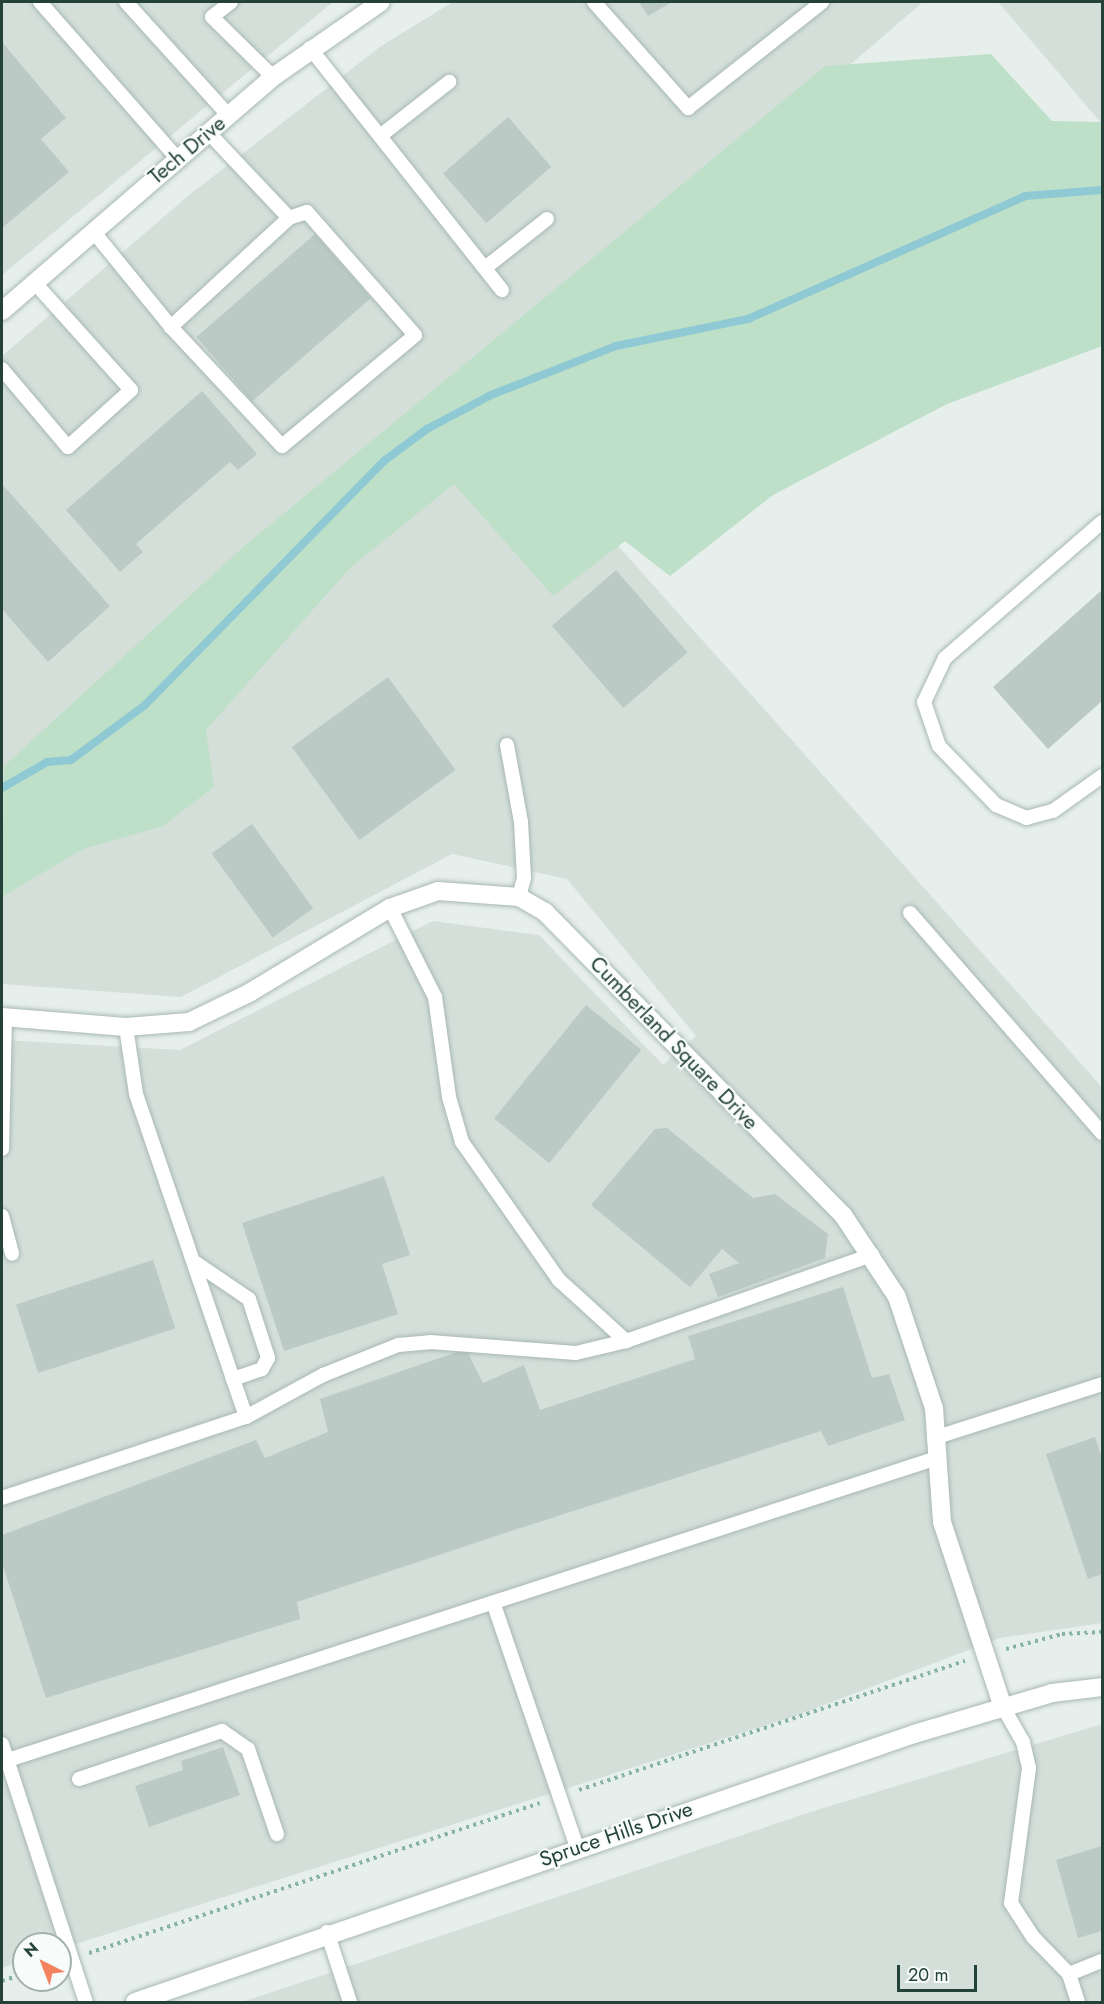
<!DOCTYPE html>
<html>
<head>
<meta charset="utf-8">
<style>
  body { margin:0 }
  #map { position:relative; width:1104px; height:2004px; overflow:hidden; background:#e6efeb; font-family:Jost,sans-serif }
  div>[style] { position:absolute }
  .built>* { inset:0; background:#d4dfda }
  .green>* { inset:0; background:#bfe0c8 }
  .stream>* { height:8px; margin:-4px; padding:0 4px; transform-origin:4px; border-radius:4px; background:#8ec9d4 }
  .building>* { inset:0; background:#bbcac4; transform-origin:0 0 }
  .path>* { height:4px; margin-top:-2px; transform-origin:0; background:repeating-linear-gradient(90deg,#86b3a5 0 3px,transparent 0 7.5px) }
  .roads { filter:drop-shadow(0 0 2px #a8b8b2) drop-shadow(0 0 2px #a8b8b2) }
  .lane>* { height:14px; margin:-7px; padding:0 7px; transform-origin:7px; border-radius:7px; background:#fff }
  .street>* { height:18px; margin:-9px; padding:0 9px; transform-origin:9px; border-radius:9px; background:#fff }
  .secondary>* { height:18px; margin:-9px; padding:0 9px; transform-origin:9px; border-radius:9px; background:#fff }
  span { translate:-50% -50%; white-space:nowrap; text-align:center; line-height:1.15; -webkit-text-stroke:4.5px #f7fbf9; paint-order:stroke }
  .street-label { font-size:21px; color:#24423a }
  .frame { position:absolute; inset:0; border:3px solid #24423a; pointer-events:none }
  .north { position:absolute; left:12px; top:1932px; width:60px; height:60px; box-sizing:border-box; background:#f7fbf9; border:2px solid #a3b1ad; border-radius:50%; rotate:318deg; font-size:16px; font-weight:700; line-height:24px; text-align:center; color:#24423a }
  .north::after { content:''; display:block; margin:auto; width:21px; height:27px; background:#f4845f; clip-path:polygon(50% 0,100% 100%,50% 72%,0 100%) }
  .scale { position:absolute; left:897px; top:1965px; width:80px; height:27px; box-sizing:border-box; border:3px solid #24423a; border-top:0; padding-left:8px; font-size:18px; line-height:21px; white-space:nowrap; color:#24423a; -webkit-text-stroke:4px #f7fbf9; paint-order:stroke }
</style>
</head>
<body>
<div id="map">
  <div class="built">
    <i style="clip-path:polygon(2px 2px,333px 2px,2px 275px)"></i>
    <i style="clip-path:polygon(453px 2px,923px 2px,476px 387px,1102px 1087px,1102px 1623px,1000px 1638px,795px 1716px,60px 1949px,60px 1944px,24px 1944px,24px 1960px,2px 1968px,2px 1040px,180px 1050px,433px 921px,539px 935px,663px 1065px,696px 1036px,567px 879px,452px 854px,181px 997px,2px 984px,2px 356px,188px 196px,381px 46px)"></i>
    <i style="clip-path:polygon(998px 2px,1102px 2px,1102px 124px)"></i>
    <i style="clip-path:polygon(1102px 1724px,1102px 2002px,242px 2002px,820px 1809px)"></i>
  </div>
  <div class="green">
    <i style="clip-path:polygon(991px 54px,1052px 121px,1102px 122px,1102px 346px,947px 404px,773px 495px,670px 576px,625px 541px,553px 596px,454px 484px,351px 567px,206px 730px,214px 787px,163px 826px,83px 849px,2px 897px,4px 766px,242px 548px,825px 66px)"></i>
  </div>
  <div class="stream">
    <i style="left:2px;top:788px;width:52px;rotate:-30deg"></i>
    <i style="left:47px;top:762px;width:24px;rotate:-5deg"></i>
    <i style="left:71px;top:760px;width:92px;rotate:-36.6deg"></i>
    <i style="left:145px;top:705px;width:342px;rotate:-45.6deg"></i>
    <i style="left:384px;top:461px;width:54px;rotate:-36.7deg"></i>
    <i style="left:427px;top:429px;width:72px;rotate:-28deg"></i>
    <i style="left:491px;top:395px;width:134px;rotate:-21.4deg"></i>
    <i style="left:616px;top:346px;width:135px;rotate:-11.6deg"></i>
    <i style="left:748px;top:319px;width:303px;rotate:-23.9deg"></i>
    <i style="left:1025px;top:196px;width:77px;rotate:-4.5deg"></i>
  </div>
  <div class="building">
    <i style="clip-path:polygon(639px 2px,672px 2px,648px 16px)"></i>
    <i style="clip-path:polygon(2px 42px,66px 118px,41px 139px,69px 172px,2px 228px)"></i>
    <i style="left:508px;top:117px;width:66px;height:86px;rotate:49deg"></i>
    <i style="left:315px;top:234px;width:85px;height:157px;rotate:49deg"></i>
    <i style="clip-path:polygon(202px 391px,257px 454px,238px 470px,230px 462px,136px 544px,143px 552px,120px 572px,66px 510px)"></i>
    <i style="clip-path:polygon(2px 484px,110px 606px,48px 662px,2px 609px)"></i>
    <i style="left:616px;top:570px;width:109px;height:85px;rotate:49deg"></i>
    <i style="clip-path:polygon(1102px 590px,1102px 701px,1048px 749px,993px 687px)"></i>
    <i style="left:388px;top:677px;width:115px;height:119px;rotate:54deg"></i>
    <i style="left:252px;top:824px;width:104px;height:50px;rotate:54deg"></i>
    <i style="left:586px;top:1005px;width:71px;height:146px;rotate:39deg"></i>
    <i style="clip-path:polygon(667px 1128px,753px 1198px,775px 1194px,828px 1234px,825px 1258px,718px 1297px,709px 1274px,739px 1263px,722px 1249px,690px 1287px,591px 1205px,655px 1129px)"></i>
    <i style="clip-path:polygon(384px 1176px,410px 1255px,382px 1264px,398px 1314px,284px 1351px,242px 1223px)"></i>
    <i style="left:153px;top:1260px;width:72px;height:144px;rotate:72deg"></i>
    <i style="clip-path:polygon(843px 1287px,872px 1378px,889px 1374px,905px 1420px,828px 1446px,821px 1431px,496px 1536px,297px 1602px,300px 1619px,46px 1698px,2px 1563px,2px 1535px,256px 1440px,265px 1458px,328px 1432px,320px 1399px,466px 1349px,483px 1383px,524px 1365px,540px 1410px,695px 1359px,688px 1336px)"></i>
    <i style="clip-path:polygon(1095px 1437px,1102px 1458px,1102px 1574px,1088px 1579px,1046px 1454px)"></i>
    <i style="clip-path:polygon(223px 1747px,240px 1795px,149px 1827px,135px 1786px,183px 1770px,181px 1761px)"></i>
    <i style="clip-path:polygon(1102px 1846px,1102px 1931px,1078px 1938px,1056px 1860px)"></i>
  </div>
  <div class="path">
    <i style="left:1006px;top:1649px;width:58px;rotate:-15deg"></i>
    <i style="left:1062px;top:1634px;width:40px;rotate:-2.9deg"></i>
    <i style="left:579px;top:1790px;width:407px;rotate:-18.5deg"></i>
    <i style="left:89px;top:1953px;width:475px;rotate:-18.4deg"></i>
    <i style="left:2px;top:1981px;width:23px;rotate:-18deg"></i>
  </div>
  <div class="roads">
    <div class="lane">
      <i style="left:40px;top:2px;width:208px;rotate:48.7deg"></i>
      <i style="left:126px;top:2px;width:152px;rotate:47.9deg"></i>
      <i style="left:231px;top:2px;width:24px;rotate:142deg"></i>
      <i style="left:212px;top:17px;width:86px;rotate:44.5deg"></i>
      <i style="left:594px;top:2px;width:142px;rotate:48.4deg"></i>
      <i style="left:688px;top:108px;width:171px;rotate:-38.3deg"></i>
      <i style="left:310px;top:48px;width:309px;rotate:51.6deg"></i>
      <i style="left:208px;top:132px;width:118px;rotate:46.7deg"></i>
      <i style="left:380px;top:136px;width:88px;rotate:-38deg"></i>
      <i style="left:93px;top:231px;width:124px;rotate:50.9deg"></i>
      <i style="left:171px;top:327px;width:163px;rotate:47deg"></i>
      <i style="left:282px;top:446px;width:173px;rotate:-39.8deg"></i>
      <i style="left:415px;top:335px;width:164px;rotate:-131.3deg"></i>
      <i style="left:307px;top:212px;width:19px;rotate:162deg"></i>
      <i style="left:289px;top:218px;width:161px;rotate:137.3deg"></i>
      <i style="left:485px;top:268px;width:79px;rotate:-38.3deg"></i>
      <i style="left:2px;top:369px;width:102px;rotate:49.8deg"></i>
      <i style="left:68px;top:447px;width:85px;rotate:-42.1deg"></i>
      <i style="left:131px;top:390px;width:145px;rotate:-131.9deg"></i>
      <i style="left:1102px;top:522px;width:208px;rotate:139.1deg"></i>
      <i style="left:945px;top:658px;width:49px;rotate:115.5deg"></i>
      <i style="left:924px;top:702px;width:46px;rotate:71.2deg"></i>
      <i style="left:939px;top:746px;width:82px;rotate:46deg"></i>
      <i style="left:996px;top:805px;width:33px;rotate:23deg"></i>
      <i style="left:1026px;top:818px;width:28px;rotate:-15deg"></i>
      <i style="left:1053px;top:811px;width:60px;rotate:-35.5deg"></i>
      <i style="left:507px;top:745px;width:78px;rotate:79.7deg"></i>
      <i style="left:521px;top:822px;width:56px;rotate:86.9deg"></i>
      <i style="left:524px;top:878px;width:20px;rotate:105deg"></i>
      <i style="left:390px;top:908px;width:100px;rotate:63.2deg"></i>
      <i style="left:435px;top:997px;width:101px;rotate:82deg"></i>
      <i style="left:449px;top:1097px;width:47px;rotate:73.9deg"></i>
      <i style="left:462px;top:1142px;width:169px;rotate:54.9deg"></i>
      <i style="left:559px;top:1280px;width:91px;rotate:42.3deg"></i>
      <i style="left:910px;top:913px;width:292px;rotate:48.9deg"></i>
      <i style="left:126px;top:1027px;width:68px;rotate:81.5deg"></i>
      <i style="left:136px;top:1094px;width:341px;rotate:71.2deg"></i>
      <i style="left:2px;top:1149px;width:131px;rotate:-88.7deg"></i>
      <i style="left:2px;top:1216px;width:39px;rotate:75deg"></i>
      <i style="left:196px;top:1263px;width:64px;rotate:34.2deg"></i>
      <i style="left:249px;top:1299px;width:62px;rotate:72.1deg"></i>
      <i style="left:268px;top:1358px;width:13px;rotate:119deg"></i>
      <i style="left:262px;top:1369px;width:31px;rotate:161deg"></i>
      <i style="left:934px;top:1438px;width:176px;rotate:-17.8deg"></i>
      <i style="left:2px;top:1498px;width:257px;rotate:-18.4deg"></i>
      <i style="left:246px;top:1417px;width:88px;rotate:-28.6deg"></i>
      <i style="left:323px;top:1375px;width:81px;rotate:-21.8deg"></i>
      <i style="left:398px;top:1345px;width:32px;rotate:-5deg"></i>
      <i style="left:430px;top:1342px;width:146px;rotate:4.3deg"></i>
      <i style="left:576px;top:1353px;width:51px;rotate:-13.5deg"></i>
      <i style="left:626px;top:1341px;width:261px;rotate:-19.3deg"></i>
      <i style="left:494px;top:1605px;width:256px;rotate:71.1deg"></i>
      <i style="left:1003px;top:1707px;width:40px;rotate:60.3deg"></i>
      <i style="left:1023px;top:1742px;width:27px;rotate:77deg"></i>
      <i style="left:1029px;top:1768px;width:136px;rotate:97.6deg"></i>
      <i style="left:1011px;top:1903px;width:40px;rotate:57.1deg"></i>
      <i style="left:1033px;top:1937px;width:52px;rotate:45.8deg"></i>
      <i style="left:2px;top:1744px;width:271px;rotate:72deg"></i>
      <i style="left:2px;top:1762px;width:980px;rotate:-18.01deg"></i>
      <i style="left:79px;top:1779px;width:151px;rotate:-18.6deg"></i>
      <i style="left:222px;top:1731px;width:32px;rotate:35deg"></i>
      <i style="left:248px;top:1749px;width:90px;rotate:71.2deg"></i>
      <i style="left:327px;top:1932px;width:74px;rotate:71.8deg"></i>
      <i style="left:1078px;top:2002px;width:29px;rotate:-108deg"></i>
      <i style="left:1069px;top:1974px;width:35px;rotate:-22deg"></i>
    </div>
    <div class="street">
      <i style="left:2px;top:311px;width:358px;rotate:-40.8deg"></i>
      <i style="left:273px;top:77px;width:131px;rotate:-34.8deg"></i>
      <i style="left:2px;top:1017px;width:124px;rotate:4.6deg"></i>
      <i style="left:126px;top:1027px;width:63px;rotate:-4.5deg"></i>
      <i style="left:189px;top:1022px;width:67px;rotate:-25.8deg"></i>
      <i style="left:249px;top:993px;width:165px;rotate:-31.1deg"></i>
      <i style="left:390px;top:908px;width:51px;rotate:-19.5deg"></i>
      <i style="left:438px;top:891px;width:81px;rotate:4.2deg"></i>
      <i style="left:519px;top:897px;width:30px;rotate:30deg"></i>
      <i style="left:545px;top:912px;width:425px;rotate:45.5deg"></i>
      <i style="left:843px;top:1215px;width:98px;rotate:56.6deg"></i>
      <i style="left:897px;top:1297px;width:117px;rotate:71.6deg"></i>
      <i style="left:934px;top:1408px;width:114px;rotate:86deg"></i>
      <i style="left:942px;top:1522px;width:195px;rotate:71.8deg"></i>
    </div>
    <div class="secondary">
      <i style="left:135px;top:2002px;width:824px;rotate:-18.98deg"></i>
      <i style="left:914px;top:1734px;width:144px;rotate:-16.5deg"></i>
      <i style="left:1052px;top:1693px;width:50px;rotate:-6.8deg"></i>
    </div>
  </div>
  <div class="street-label">
    <span style="left:187px;top:150px;rotate:-40deg">Tech Drive</span>
    <span style="left:674px;top:1043px;rotate:46deg">Cumberland Square Drive</span>
    <span style="left:616px;top:1834px;rotate:-19deg">Spruce Hills Drive</span>
  </div>
  <div class="frame"></div>
  <div class="north">N</div>
  <div class="scale">20 m</div>
</div>
</body>
</html>
